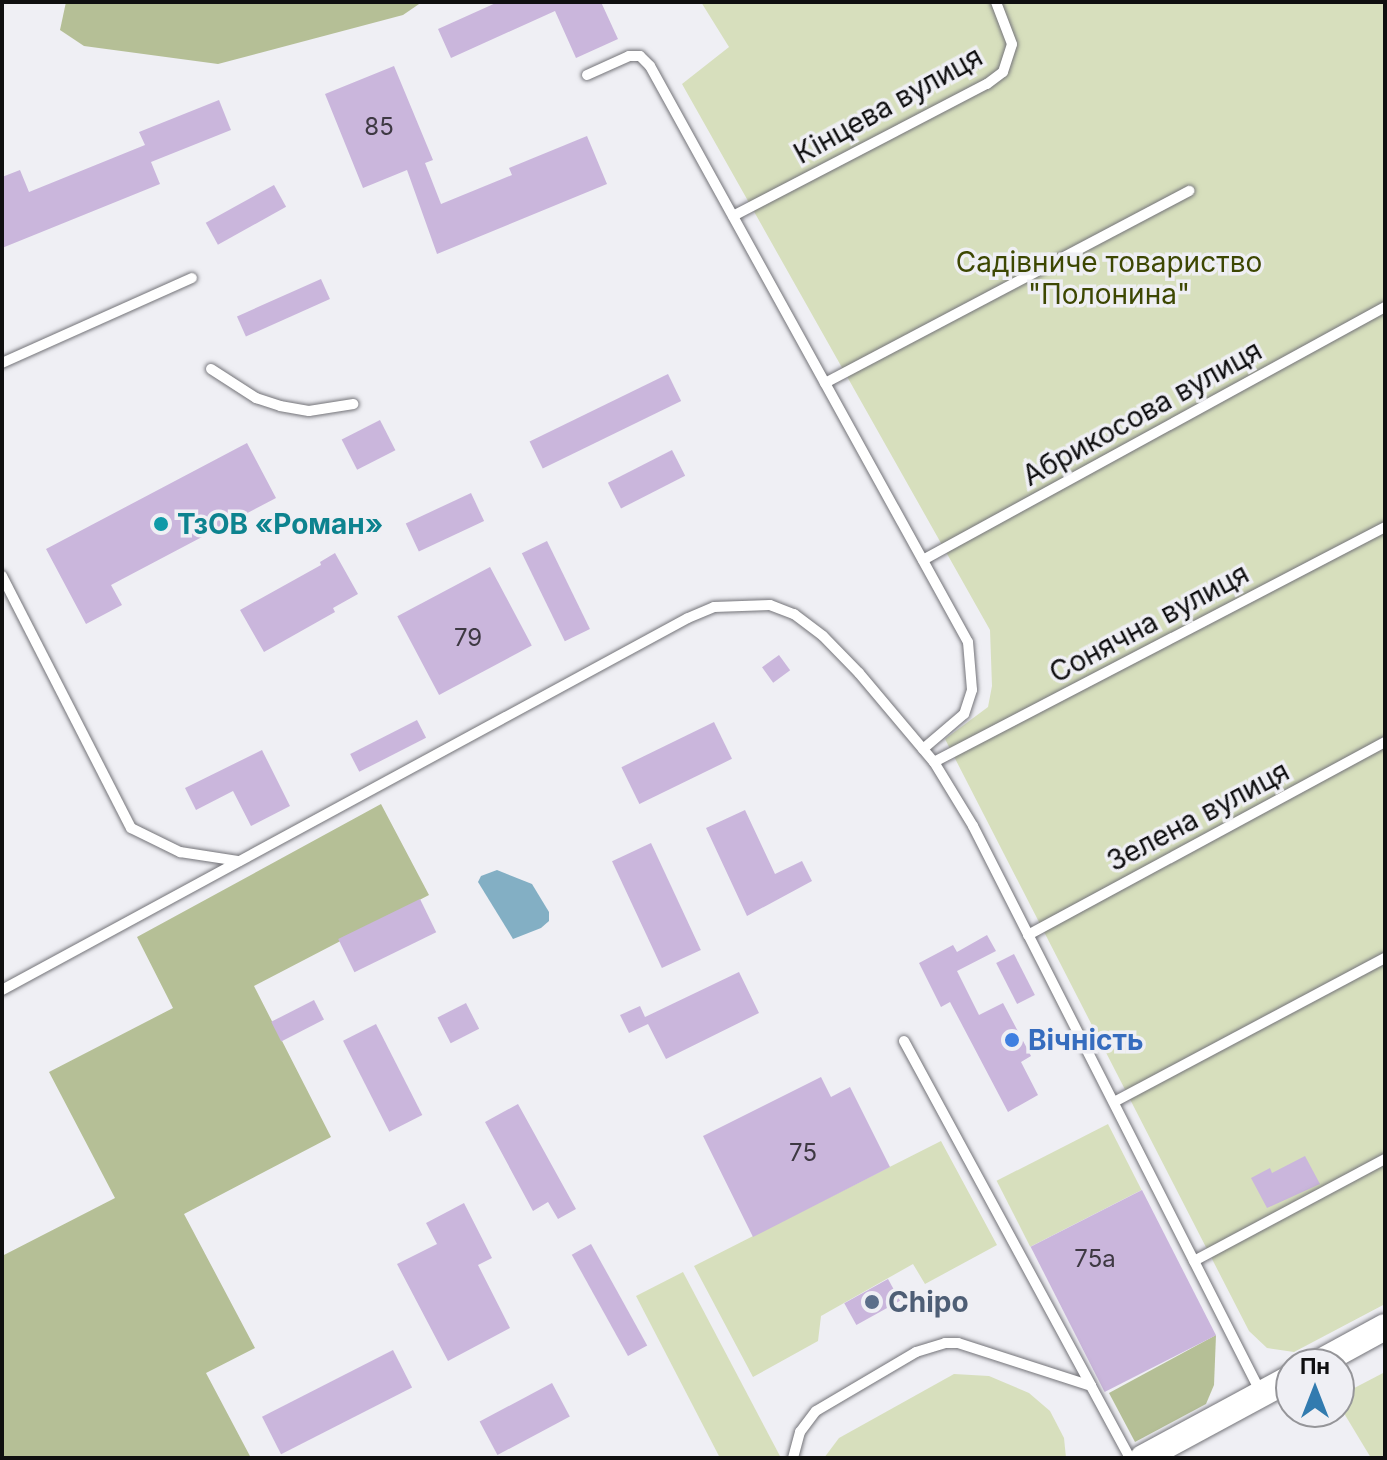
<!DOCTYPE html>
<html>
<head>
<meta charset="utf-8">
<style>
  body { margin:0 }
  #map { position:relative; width:1387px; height:1460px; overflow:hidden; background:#efeff4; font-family:Inter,sans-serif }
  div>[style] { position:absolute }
  .green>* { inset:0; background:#d7dfbd; transform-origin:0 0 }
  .forest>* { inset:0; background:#b5bf96 }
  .water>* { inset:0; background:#83afc4 }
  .building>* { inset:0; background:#cab6dc; transform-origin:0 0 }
  .roads { filter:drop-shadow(0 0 2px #747479) drop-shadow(0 0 2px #747479) }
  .service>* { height:10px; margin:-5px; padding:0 5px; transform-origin:5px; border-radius:5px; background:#fff }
  .tertiary>* { height:26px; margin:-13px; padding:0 13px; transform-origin:13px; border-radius:13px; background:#fff }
  .dots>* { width:22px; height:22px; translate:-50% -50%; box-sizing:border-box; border:4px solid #efeff4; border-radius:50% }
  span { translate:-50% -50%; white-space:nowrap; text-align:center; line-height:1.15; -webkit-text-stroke:7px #efeff4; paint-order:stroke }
  .number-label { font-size:24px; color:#3e3943 }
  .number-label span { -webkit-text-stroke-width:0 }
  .street-label { font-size:28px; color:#0f0f10 }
  .park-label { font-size:28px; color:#3d4702 }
  .culture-label { font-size:28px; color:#0d838f; font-weight:700 }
  .left { translate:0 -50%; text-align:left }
  .shop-label { font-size:28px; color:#366cbe; font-weight:700 }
  .service-label { font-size:28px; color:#4e5e75; font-weight:700 }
  .frame { position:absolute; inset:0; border:4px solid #0f0f10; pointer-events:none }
  .north { position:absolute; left:1275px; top:1348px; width:80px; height:80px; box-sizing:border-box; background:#efeff4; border:2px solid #959599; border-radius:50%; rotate:0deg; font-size:22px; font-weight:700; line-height:32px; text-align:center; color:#0f0f10 }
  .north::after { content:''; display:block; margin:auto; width:28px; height:36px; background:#327baf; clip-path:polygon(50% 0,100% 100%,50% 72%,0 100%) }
</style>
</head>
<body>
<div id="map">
  <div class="green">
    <i style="clip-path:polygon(701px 2px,1385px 2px,1385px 1304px,1294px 1352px,1267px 1348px,1249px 1331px,945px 739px,988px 707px,992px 686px,990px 630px,682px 84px,729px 47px)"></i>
    <i style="left:1108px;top:1124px;width:74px;height:125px;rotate:63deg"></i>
    <i style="clip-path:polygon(941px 1141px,997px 1245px,925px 1284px,913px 1264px,821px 1316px,818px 1341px,753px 1377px,694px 1266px)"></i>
    <i style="clip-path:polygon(683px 1272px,781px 1458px,720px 1458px,636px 1296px)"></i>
    <i style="clip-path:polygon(1385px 1372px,1385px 1458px,1371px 1458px,1339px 1405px,1339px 1396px)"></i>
    <i style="clip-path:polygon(954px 1374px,989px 1376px,1029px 1393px,1050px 1411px,1064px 1438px,1066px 1458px,824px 1458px,839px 1438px)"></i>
  </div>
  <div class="forest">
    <i style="clip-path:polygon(66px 2px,422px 2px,403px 15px,218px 64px,84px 46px,60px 30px)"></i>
    <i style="clip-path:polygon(381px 804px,429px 895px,254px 986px,331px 1137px,184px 1214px,255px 1348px,206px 1373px,251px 1458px,2px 1458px,2px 1256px,115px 1198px,49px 1072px,173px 1008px,137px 937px)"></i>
    <i style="clip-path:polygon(1216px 1335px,1214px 1385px,1206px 1404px,1135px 1442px,1109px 1393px)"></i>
  </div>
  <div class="water">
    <i style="clip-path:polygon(497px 870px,532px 884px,549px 912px,549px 921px,541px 928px,513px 939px,478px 882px,481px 876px)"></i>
  </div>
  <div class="building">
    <i style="clip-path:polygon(498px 2px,601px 2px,618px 39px,576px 58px,555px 11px,451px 58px,438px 29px)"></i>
    <i style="clip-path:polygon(394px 66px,433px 160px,425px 163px,441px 204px,512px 175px,509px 168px,587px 136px,607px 184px,437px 254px,407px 170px,363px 188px,325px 94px)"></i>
    <i style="clip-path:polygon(219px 100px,231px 130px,151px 162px,160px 184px,2px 248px,2px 177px,20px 170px,29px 192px,145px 145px,139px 132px)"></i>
    <i style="left:274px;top:185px;width:25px;height:78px;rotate:61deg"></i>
    <i style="left:321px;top:279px;width:22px;height:92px;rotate:66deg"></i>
    <i style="left:668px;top:374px;width:30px;height:154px;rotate:64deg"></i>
    <i style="left:380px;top:420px;width:34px;height:43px;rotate:63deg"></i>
    <i style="clip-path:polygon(247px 443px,276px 498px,111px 585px,122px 605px,86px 624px,46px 549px)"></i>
    <i style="left:672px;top:450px;width:29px;height:72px;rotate:63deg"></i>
    <i style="left:471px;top:493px;width:31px;height:72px;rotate:65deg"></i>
    <i style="left:547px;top:541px;width:98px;height:28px;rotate:64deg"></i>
    <i style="clip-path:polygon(335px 553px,358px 594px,333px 608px,335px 612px,264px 652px,240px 610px,321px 565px,320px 562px)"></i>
    <i style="left:490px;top:567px;width:89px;height:105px;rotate:62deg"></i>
    <i style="left:779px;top:655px;width:19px;height:21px;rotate:54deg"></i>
    <i style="left:417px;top:720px;width:20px;height:75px;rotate:63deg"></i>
    <i style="left:714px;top:722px;width:41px;height:103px;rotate:64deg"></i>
    <i style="clip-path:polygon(262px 750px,290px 806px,251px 826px,233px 791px,196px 810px,185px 788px)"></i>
    <i style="clip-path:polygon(745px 810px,775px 874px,802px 861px,812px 881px,747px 916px,706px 828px)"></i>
    <i style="left:651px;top:843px;width:118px;height:43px;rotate:65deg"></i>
    <i style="left:420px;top:899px;width:37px;height:91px;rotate:64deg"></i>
    <i style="clip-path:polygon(987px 935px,996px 951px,957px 971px,979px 1015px,1003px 1003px,1031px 1056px,1021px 1062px,1038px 1095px,1008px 1112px,950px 1002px,941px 1007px,919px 963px,953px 945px,957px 952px)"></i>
    <i style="left:1014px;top:954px;width:46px;height:20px;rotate:63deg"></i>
    <i style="clip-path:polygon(739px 972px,759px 1013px,666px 1059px,648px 1024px,629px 1033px,620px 1015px,640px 1006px,645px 1017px)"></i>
    <i style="left:314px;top:1000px;width:22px;height:48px;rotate:63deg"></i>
    <i style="left:466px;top:1003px;width:29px;height:32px;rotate:63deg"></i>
    <i style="left:376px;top:1024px;width:102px;height:37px;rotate:63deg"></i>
    <i style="clip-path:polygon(821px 1077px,831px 1097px,850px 1087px,890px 1167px,753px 1237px,703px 1136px)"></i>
    <i style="clip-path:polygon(518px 1104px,576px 1209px,558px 1219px,548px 1202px,533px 1211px,485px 1122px)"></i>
    <i style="clip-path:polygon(1305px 1156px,1320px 1184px,1267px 1208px,1251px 1178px,1270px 1168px,1272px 1173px)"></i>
    <i style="left:1142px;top:1190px;width:163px;height:125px;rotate:63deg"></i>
    <i style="clip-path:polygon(464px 1203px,492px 1258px,478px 1265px,510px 1328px,448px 1361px,397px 1264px,437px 1244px,426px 1223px)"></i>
    <i style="left:591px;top:1244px;width:116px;height:22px;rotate:61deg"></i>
    <i style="left:888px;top:1279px;width:25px;height:50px;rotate:61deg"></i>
    <i style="left:393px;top:1350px;width:42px;height:147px;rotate:63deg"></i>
    <i style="left:552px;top:1383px;width:38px;height:82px;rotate:62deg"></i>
  </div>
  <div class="roads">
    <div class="service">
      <i style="left:587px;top:75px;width:46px;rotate:-24.3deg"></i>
      <i style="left:629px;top:56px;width:11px"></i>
      <i style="left:640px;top:56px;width:14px;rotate:45deg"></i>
      <i style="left:650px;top:66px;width:658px;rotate:61.1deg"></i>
      <i style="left:968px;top:642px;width:48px;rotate:85.2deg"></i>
      <i style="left:972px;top:690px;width:25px;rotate:108deg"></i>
      <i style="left:964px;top:714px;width:54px;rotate:139.5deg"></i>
      <i style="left:733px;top:216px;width:286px;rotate:-27.5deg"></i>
      <i style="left:987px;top:84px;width:20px;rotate:-37deg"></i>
      <i style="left:1003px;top:72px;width:29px;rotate:-72deg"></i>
      <i style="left:1012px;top:44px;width:45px;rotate:-110.9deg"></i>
      <i style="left:2px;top:363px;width:208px;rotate:-24.1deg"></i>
      <i style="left:211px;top:369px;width:54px;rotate:32.8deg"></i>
      <i style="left:256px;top:398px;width:25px;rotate:18deg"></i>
      <i style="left:280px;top:406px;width:29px;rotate:10deg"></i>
      <i style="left:309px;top:411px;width:45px;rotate:-9deg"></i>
      <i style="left:825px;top:383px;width:412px;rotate:-27.8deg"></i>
      <i style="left:923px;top:560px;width:527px;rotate:-28.71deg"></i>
      <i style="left:2px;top:576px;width:283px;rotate:62.9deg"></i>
      <i style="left:131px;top:828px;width:55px;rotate:26.1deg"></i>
      <i style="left:180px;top:852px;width:60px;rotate:8.7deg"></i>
      <i style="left:934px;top:762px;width:509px;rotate:-27.52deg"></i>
      <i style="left:1028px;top:935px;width:406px;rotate:-28.4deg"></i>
      <i style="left:2px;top:990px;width:780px;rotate:-28.47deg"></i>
      <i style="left:688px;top:618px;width:28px;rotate:-23deg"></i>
      <i style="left:714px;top:607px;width:56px;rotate:-2deg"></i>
      <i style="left:770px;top:605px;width:26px;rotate:21deg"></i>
      <i style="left:794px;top:614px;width:36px;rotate:37deg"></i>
      <i style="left:823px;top:636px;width:52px;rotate:45.8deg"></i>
      <i style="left:859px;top:673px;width:116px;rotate:49.9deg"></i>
      <i style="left:934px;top:762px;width:75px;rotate:58.6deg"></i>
      <i style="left:973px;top:826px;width:636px;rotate:63.07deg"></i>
      <i style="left:904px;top:1041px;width:392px;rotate:61.5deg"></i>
      <i style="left:1114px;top:1102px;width:307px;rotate:-28deg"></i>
      <i style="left:1194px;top:1261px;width:217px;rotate:-28.1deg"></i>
      <i style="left:793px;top:1458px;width:27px;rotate:-75deg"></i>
      <i style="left:800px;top:1432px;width:26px;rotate:-53deg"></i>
      <i style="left:816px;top:1411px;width:116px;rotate:-30.5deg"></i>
      <i style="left:916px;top:1352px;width:30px;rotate:-17deg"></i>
      <i style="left:945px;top:1343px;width:13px"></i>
      <i style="left:958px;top:1343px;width:140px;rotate:17.9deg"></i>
      <i style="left:1091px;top:1386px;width:82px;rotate:61.6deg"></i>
    </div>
    <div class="tertiary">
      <i style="left:1317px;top:1364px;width:77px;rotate:-28.6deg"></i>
      <i style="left:1143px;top:1458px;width:168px;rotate:-28.4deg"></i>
    </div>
  </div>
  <div class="dots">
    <i style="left:161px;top:524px;background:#0f9aa8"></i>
    <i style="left:1012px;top:1040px;background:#3f7fe0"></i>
    <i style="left:872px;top:1302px;background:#5c6f8a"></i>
  </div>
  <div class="number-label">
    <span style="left:379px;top:127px">85</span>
    <span style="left:468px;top:638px">79</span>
    <span style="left:803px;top:1153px">75</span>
    <span style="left:1095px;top:1259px">75а</span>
  </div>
  <div class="street-label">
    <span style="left:888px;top:105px;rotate:-29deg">Кінцева вулиця</span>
    <span style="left:1142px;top:413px;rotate:-29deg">Абрикосова вулиця</span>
    <span style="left:1149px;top:623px;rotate:-28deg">Сонячна вулиця</span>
    <span style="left:1198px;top:816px;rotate:-28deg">Зелена вулиця</span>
  </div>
  <div class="park-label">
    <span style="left:1109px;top:278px">Садівниче товариство<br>"Полонина"</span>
  </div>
  <div class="culture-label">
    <span class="left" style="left:177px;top:524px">ТзОВ «Роман»</span>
  </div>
  <div class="shop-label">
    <span class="left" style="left:1028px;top:1040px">Вічність</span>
  </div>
  <div class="service-label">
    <span class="left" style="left:888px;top:1302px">Chipo</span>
  </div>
  <div class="frame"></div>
  <div class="north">Пн</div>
</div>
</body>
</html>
